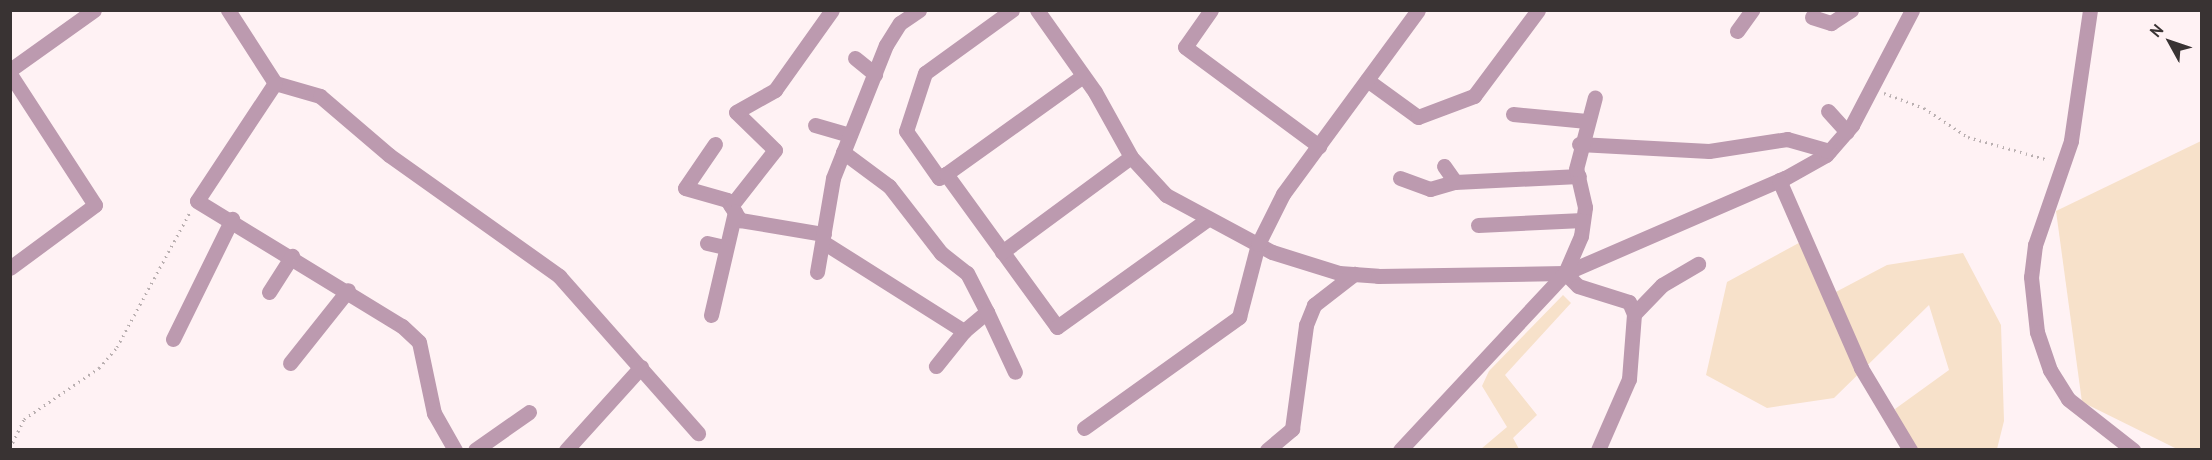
<!DOCTYPE html>
<html>
<head>
<meta charset="utf-8">
<style>
  body { margin:0 }
  #map { position:relative; width:2212px; height:460px; overflow:hidden; background:#fff2f4; font-family:"PT Sans",sans-serif }
  div>[style] { position:absolute }
  .green>* { inset:0; background:#f7e1ca }
  .path>* { height:3px; margin-top:-1.5px; transform-origin:0; background:repeating-linear-gradient(90deg,#bab0b1 0 1.5px,transparent 0 6px) }
  .minor>* { height:15px; margin:-7.5px; padding:0 7.5px; transform-origin:7.5px; border-radius:7.5px; background:#bc9aaf }
  span { translate:-50% -50%; white-space:nowrap; text-align:center; line-height:1.15; -webkit-text-stroke:4.5px #fff2f4; paint-order:stroke }
  .frame { position:absolute; inset:0; border:12px solid #393333; pointer-events:none }
  .north { position:absolute; left:2140px; top:12px; width:60px; height:60px; -webkit-text-stroke:4px #fff2f4; paint-order:stroke; rotate:310deg; font-size:16px; font-weight:700; line-height:24px; text-align:center; color:#393333 }
  .north::after { content:''; display:block; margin:auto; width:21px; height:27px; background:#393333; clip-path:polygon(50% 0,100% 100%,50% 72%,0 100%) }
</style>
</head>
<body>
<div id="map">
  <div class="green">
    <i style="clip-path:polygon(2201px 141px,2201px 448px,2177px 449px,2082px 402px,2056px 211px)"></i>
    <i style="clip-path:polygon(1808px 238px,1832px 294px,1887px 265px,1963px 253px,2001px 325px,2004px 421px,1997px 449px,1909px 449px,1895px 409px,1949px 370px,1929px 305px,1834px 398px,1767px 408px,1706px 375px,1727px 282px)"></i>
    <i style="clip-path:polygon(1563px 295px,1571px 303px,1505px 375px,1537px 415px,1513px 438px,1519px 449px,1481px 449px,1507px 427px,1482px 386px,1489px 371px)"></i>
  </div>
  <div class="path">
    <i style="left:1884px;top:93px;width:43px;rotate:20.6deg"></i>
    <i style="left:1924px;top:108px;width:53px;rotate:33.4deg"></i>
    <i style="left:1968px;top:137px;width:84px;rotate:15.9deg"></i>
    <i style="left:10px;top:448px;width:32px;rotate:-64deg"></i>
    <i style="left:24px;top:419px;width:91px;rotate:-34.2deg"></i>
    <i style="left:99px;top:368px;width:28px;rotate:-49deg"></i>
    <i style="left:117px;top:347px;width:153px;rotate:-61.6deg"></i>
  </div>
  <div class="minor">
    <i style="left:228px;top:10px;width:87px;rotate:57.2deg"></i>
    <i style="left:275px;top:83px;width:47px;rotate:16.1deg"></i>
    <i style="left:320px;top:96px;width:91px;rotate:40.5deg"></i>
    <i style="left:389px;top:155px;width:209px;rotate:35.4deg"></i>
    <i style="left:559px;top:276px;width:210px;rotate:48.5deg"></i>
    <i style="left:1012px;top:10px;width:107px;rotate:144.1deg"></i>
    <i style="left:925px;top:73px;width:61px;rotate:108.1deg"></i>
    <i style="left:906px;top:131px;width:57px;rotate:54.9deg"></i>
    <i style="left:939px;top:178px;width:8px;rotate:-30deg"></i>
    <i style="left:946px;top:174px;width:189px;rotate:54deg"></i>
    <i style="left:1057px;top:327px;width:186px;rotate:-35.6deg"></i>
    <i style="left:1037px;top:10px;width:100px;rotate:54.7deg"></i>
    <i style="left:1095px;top:92px;width:74px;rotate:61deg"></i>
    <i style="left:1131px;top:157px;width:52px;rotate:47.4deg"></i>
    <i style="left:1166px;top:195px;width:120px;rotate:28.3deg"></i>
    <i style="left:1272px;top:252px;width:70px;rotate:17.4deg"></i>
    <i style="left:1339px;top:273px;width:39px;rotate:4deg"></i>
    <i style="left:1378px;top:276px;width:187px;rotate:-0.9deg"></i>
    <i style="left:1565px;top:273px;width:240px;rotate:-23.4deg"></i>
    <i style="left:1785px;top:178px;width:47px;rotate:-29.3deg"></i>
    <i style="left:1826px;top:155px;width:40px;rotate:-49deg"></i>
    <i style="left:1852px;top:125px;width:130px;rotate:-62.4deg"></i>
    <i style="left:1211px;top:10px;width:45px;rotate:125.1deg"></i>
    <i style="left:1185px;top:47px;width:167px;rotate:36.5deg"></i>
    <i style="left:2090px;top:10px;width:132px;rotate:98.3deg"></i>
    <i style="left:2071px;top:141px;width:110px;rotate:109.1deg"></i>
    <i style="left:2035px;top:245px;width:32px;rotate:97deg"></i>
    <i style="left:2031px;top:277px;width:55px;rotate:83.8deg"></i>
    <i style="left:2037px;top:332px;width:40px;rotate:71.1deg"></i>
    <i style="left:2050px;top:370px;width:34px;rotate:58deg"></i>
    <i style="left:2068px;top:399px;width:83px;rotate:38.1deg"></i>
    <i style="left:1812px;top:17px;width:20px;rotate:18deg"></i>
    <i style="left:1831px;top:23px;width:24px;rotate:-33deg"></i>
    <i style="left:1737px;top:31px;width:26px;rotate:-54deg"></i>
    <i style="left:855px;top:58px;width:26px;rotate:39deg"></i>
    <i style="left:10px;top:70px;width:103px;rotate:-35.5deg"></i>
    <i style="left:10px;top:74px;width:156px;rotate:57deg"></i>
    <i style="left:95px;top:205px;width:106px;rotate:143.5deg"></i>
    <i style="left:1367px;top:80px;width:63px;rotate:36deg"></i>
    <i style="left:1418px;top:117px;width:60px;rotate:-20.6deg"></i>
    <i style="left:1474px;top:96px;width:107px;rotate:-53.3deg"></i>
    <i style="left:275px;top:83px;width:141px;rotate:123.5deg"></i>
    <i style="left:197px;top:201px;width:240px;rotate:31.4deg"></i>
    <i style="left:402px;top:326px;width:23px;rotate:43deg"></i>
    <i style="left:419px;top:342px;width:73px;rotate:78.1deg"></i>
    <i style="left:434px;top:413px;width:43px;rotate:60.4deg"></i>
    <i style="left:1828px;top:111px;width:28px;rotate:48deg"></i>
    <i style="left:1513px;top:114px;width:74px;rotate:5.4deg"></i>
    <i style="left:815px;top:125px;width:36px;rotate:16deg"></i>
    <i style="left:715px;top:144px;width:53px;rotate:124.3deg"></i>
    <i style="left:685px;top:188px;width:44px;rotate:15.9deg"></i>
    <i style="left:727px;top:200px;width:24px;rotate:57deg"></i>
    <i style="left:740px;top:220px;width:85px;rotate:9.5deg"></i>
    <i style="left:1579px;top:144px;width:130px;rotate:3.1deg"></i>
    <i style="left:1709px;top:151px;width:79px;rotate:-8.7deg"></i>
    <i style="left:1787px;top:139px;width:44px;rotate:15.9deg"></i>
    <i style="left:843px;top:152px;width:57px;rotate:36.5deg"></i>
    <i style="left:889px;top:186px;width:85px;rotate:52.2deg"></i>
    <i style="left:941px;top:253px;width:33px;rotate:38deg"></i>
    <i style="left:967px;top:273px;width:44px;rotate:62.9deg"></i>
    <i style="left:1444px;top:166px;width:19px;rotate:55deg"></i>
    <i style="left:1455px;top:182px;width:124px;rotate:-2.8deg"></i>
    <i style="left:946px;top:174px;width:168px;rotate:-35.6deg"></i>
    <i style="left:1400px;top:178px;width:32px;rotate:20deg"></i>
    <i style="left:1430px;top:189px;width:26px;rotate:-16deg"></i>
    <i style="left:1779px;top:180px;width:205px;rotate:66.4deg"></i>
    <i style="left:1861px;top:368px;width:96px;rotate:59.1deg"></i>
    <i style="left:731px;top:206px;width:71px;rotate:-51.8deg"></i>
    <i style="left:775px;top:150px;width:54px;rotate:-135.7deg"></i>
    <i style="left:736px;top:112px;width:45px;rotate:-29.4deg"></i>
    <i style="left:775px;top:90px;width:98px;rotate:-54.5deg"></i>
    <i style="left:1478px;top:225px;width:105px;rotate:-2.7deg"></i>
    <i style="left:823px;top:242px;width:167px;rotate:32.3deg"></i>
    <i style="left:964px;top:331px;width:45px;rotate:128.7deg"></i>
    <i style="left:707px;top:243px;width:18px;rotate:13deg"></i>
    <i style="left:1002px;top:252px;width:160px;rotate:-36.4deg"></i>
    <i style="left:817px;top:272px;width:95px;rotate:-80.3deg"></i>
    <i style="left:833px;top:178px;width:143px;rotate:-68.3deg"></i>
    <i style="left:886px;top:45px;width:26px;rotate:-58deg"></i>
    <i style="left:900px;top:23px;width:23px;rotate:-34deg"></i>
    <i style="left:1565px;top:273px;width:18px;rotate:45deg"></i>
    <i style="left:1578px;top:286px;width:53px;rotate:17.4deg"></i>
    <i style="left:1629px;top:302px;width:13px;rotate:67deg"></i>
    <i style="left:1634px;top:314px;width:65px;rotate:94.4deg"></i>
    <i style="left:1629px;top:379px;width:77px;rotate:113.6deg"></i>
    <i style="left:269px;top:292px;width:43px;rotate:-57.4deg"></i>
    <i style="left:1634px;top:314px;width:40px;rotate:-46deg"></i>
    <i style="left:1662px;top:285px;width:42px;rotate:-30.3deg"></i>
    <i style="left:711px;top:315px;width:106px;rotate:-76.9deg"></i>
    <i style="left:964px;top:331px;width:30px;rotate:-40deg"></i>
    <i style="left:987px;top:312px;width:66px;rotate:65deg"></i>
    <i style="left:173px;top:339px;width:134px;rotate:-63.8deg"></i>
    <i style="left:290px;top:363px;width:93px;rotate:-51.5deg"></i>
    <i style="left:1084px;top:428px;width:191px;rotate:-35.6deg"></i>
    <i style="left:1239px;top:317px;width:75px;rotate:-75.4deg"></i>
    <i style="left:1258px;top:244px;width:56px;rotate:-63.4deg"></i>
    <i style="left:1283px;top:194px;width:228px;rotate:-53.7deg"></i>
    <i style="left:475px;top:450px;width:66px;rotate:-35.1deg"></i>
    <i style="left:566px;top:450px;width:112px;rotate:-47.9deg"></i>
    <i style="left:1267px;top:450px;width:33px;rotate:-40deg"></i>
    <i style="left:1292px;top:429px;width:105px;rotate:-82.3deg"></i>
    <i style="left:1306px;top:325px;width:22px;rotate:-68deg"></i>
    <i style="left:1314px;top:305px;width:51px;rotate:-37.8deg"></i>
    <i style="left:1400px;top:450px;width:242px;rotate:-47deg"></i>
    <i style="left:1565px;top:273px;width:40px;rotate:-66.6deg"></i>
    <i style="left:1581px;top:236px;width:29px;rotate:-82deg"></i>
    <i style="left:1585px;top:207px;width:39px;rotate:-103deg"></i>
    <i style="left:1576px;top:169px;width:74px;rotate:-75.2deg"></i>
  </div>
  <div class="frame"></div>
  <div class="north">N</div>
</div>
</body>
</html>
